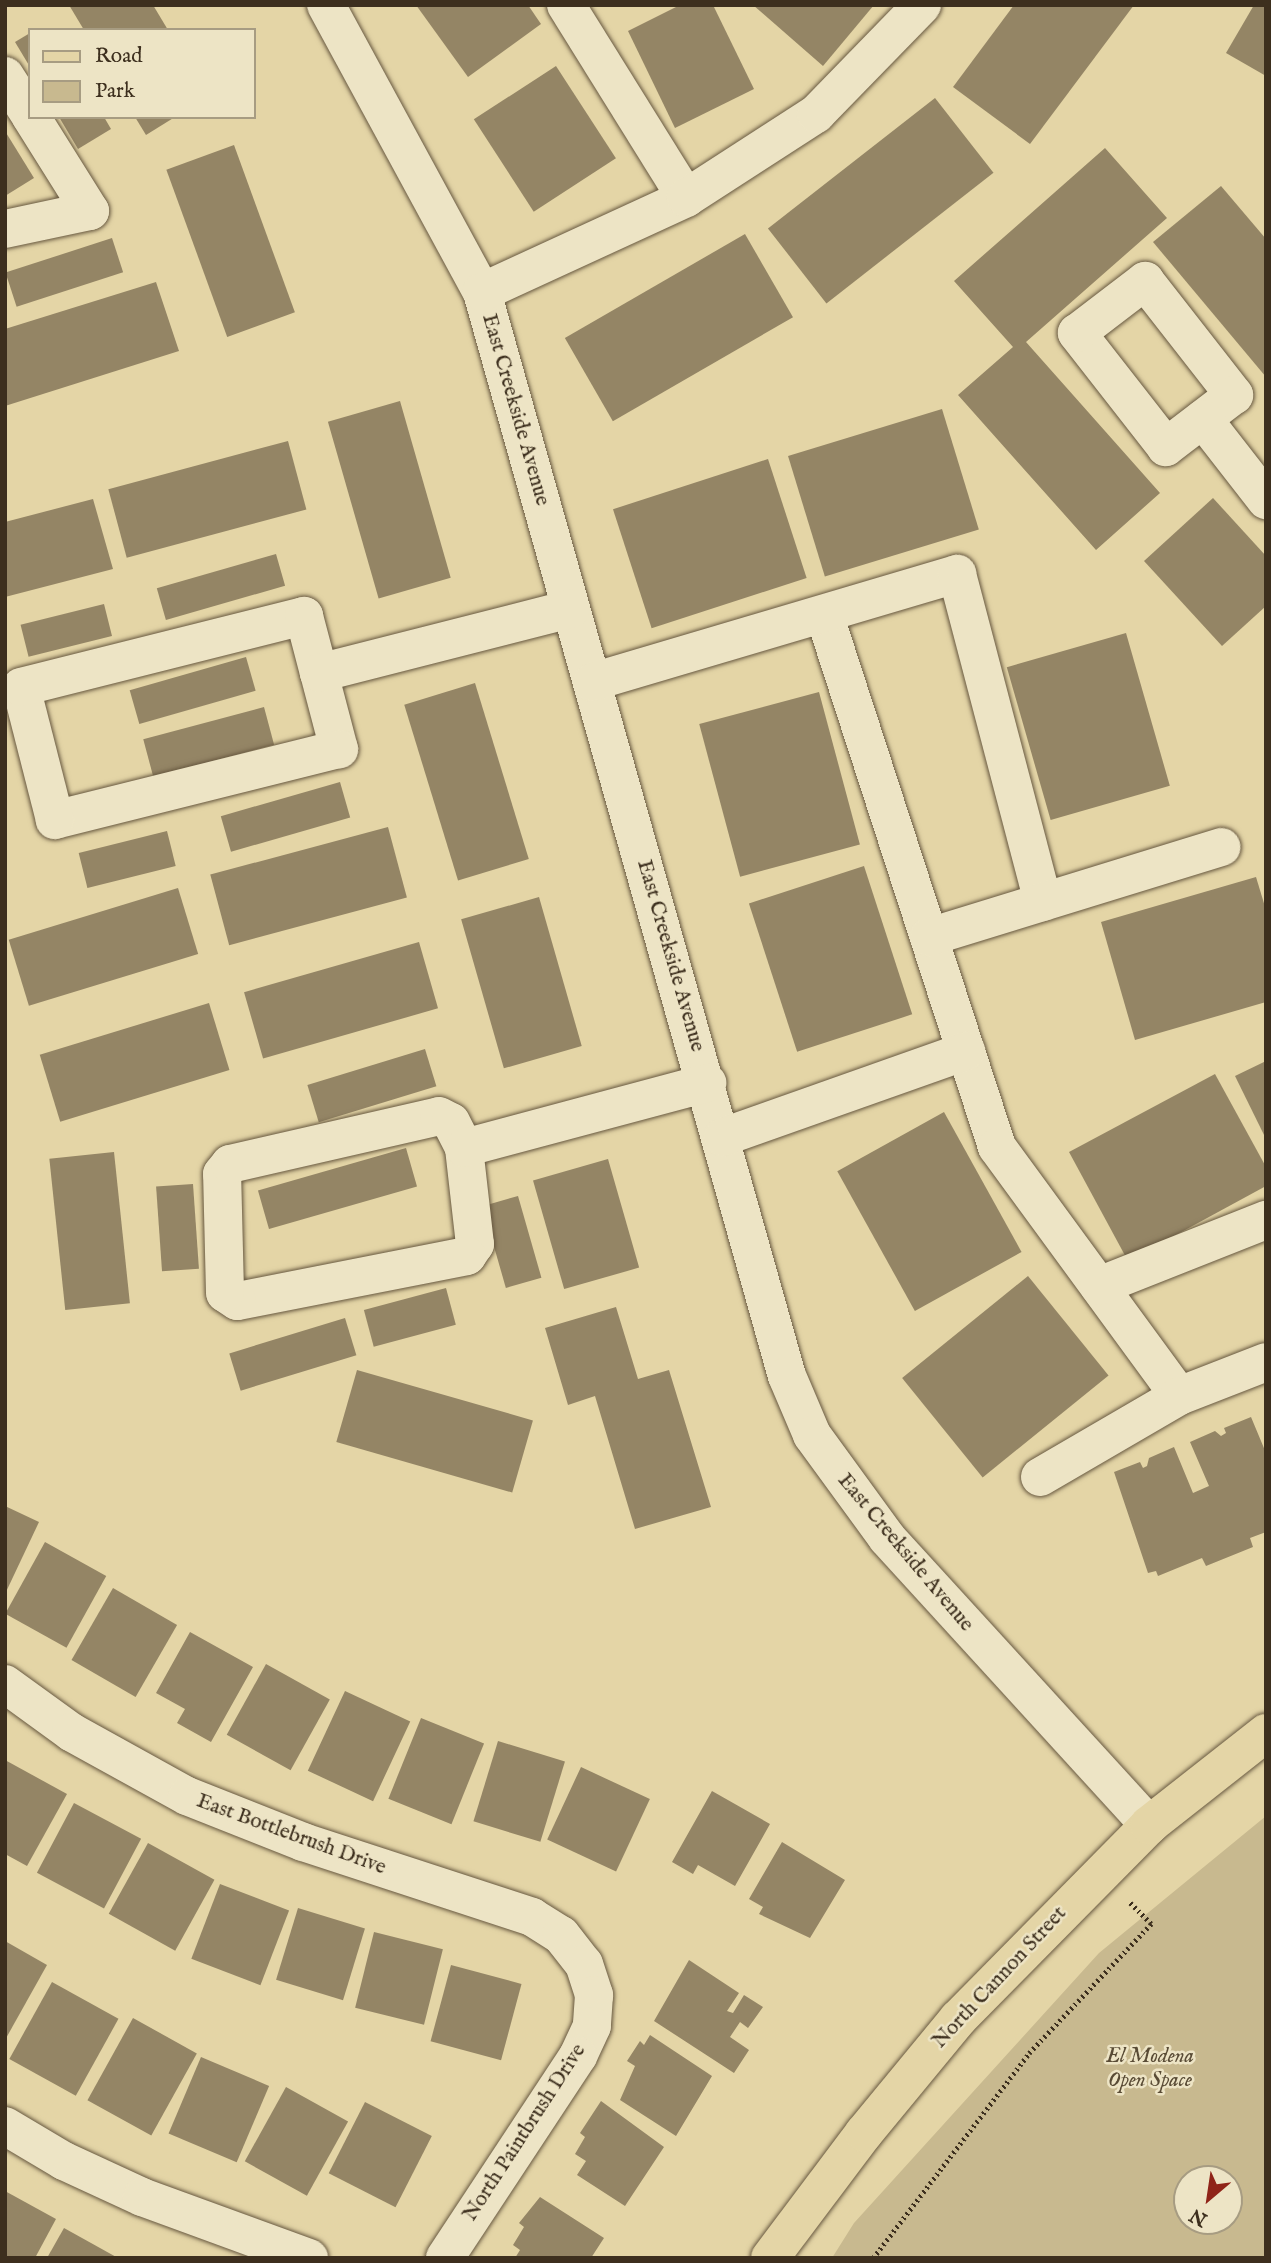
<!DOCTYPE html>
<html>
<head>
<meta charset="utf-8">
<style>
  body { margin:0 }
  #map { position:relative; width:1271px; height:2263px; overflow:hidden; background:#e4d5a6; font-family:"IM FELL English",serif }
  div>[style] { position:absolute }
  .green>* { inset:0; background:#c8b98f }
  .building>* { inset:0; background:#948565; transform-origin:0 0 }
  .path>* { height:4.5px; margin-top:-2.25px; transform-origin:0; background:repeating-linear-gradient(90deg,#3d2f1e 0 2px,transparent 0 5.5px) }
  .roads { filter:drop-shadow(0 0 2px #675840) drop-shadow(0 0 2px #675840) }
  .minor>* { height:38px; margin:-19px; padding:0 19px; transform-origin:19px; border-radius:19px; background:#ede4c5 }
  .major>* { height:38px; margin:-19px; padding:0 19px; transform-origin:19px; border-radius:19px; background:#e4d5a6 }
  span { translate:-50% -50%; white-space:nowrap; text-align:center; line-height:1.15; -webkit-text-stroke:5px #ede4c5; paint-order:stroke }
  .street-label { font-size:21px; color:#3d2f1e }
  .park-label { font-size:21px; color:#594b35; font-style:italic }
  .frame { position:absolute; inset:0; border:7px solid #3d2f1e; pointer-events:none }
  .legend { position:absolute; left:28px; top:28px; width:228px; height:91px; box-sizing:border-box; background:#ede4c5; border:2px solid #a79c82; margin:0; padding:9px 12px; list-style:none; font-size:21px; color:#3d2f1e }
  .legend li { display:flex; align-items:center; gap:14px; height:35px }
  .legend b { width:35px; border:2px solid #a79c82 }
  .north { position:absolute; left:1173px; top:2165px; width:70px; height:70px; box-sizing:border-box; background:#ede4c5; border:2px solid #a79c82; border-radius:50%; rotate:209deg; font-size:19px; font-weight:700; line-height:28px; text-align:center; color:#3d2f1e }
  .north::after { content:''; display:block; margin:auto; width:24px; height:32px; background:#8f2418; clip-path:polygon(50% 0,100% 100%,50% 72%,0 100%) }
</style>
</head>
<body>
<div id="map">
  <div class="green">
    <i style="clip-path:polygon(evenodd,1266px 1816px,1266px 2258px,832px 2258px,854px 2223px,1099px 1953px,1266px 1816px,1187px 2179px,1229px 2179px,1229px 2221px,1187px 2221px,1187px 2179px)"></i>
  </div>
  <div class="building">
    <i style="clip-path:polygon(69px 5px,153px 5px,168px 30px,84px 30px)"></i>
    <i style="clip-path:polygon(416px 5px,528px 5px,541px 24px,468px 77px)"></i>
    <i style="clip-path:polygon(680px 5px,713px 5px,754px 89px,675px 128px,628px 31px)"></i>
    <i style="clip-path:polygon(753px 5px,874px 5px,823px 66px)"></i>
    <i style="clip-path:polygon(1014px 5px,1134px 5px,1030px 144px,953px 87px)"></i>
    <i style="clip-path:polygon(1254px 5px,1266px 5px,1266px 76px,1226px 53px)"></i>
    <i style="clip-path:polygon(30px 33px,30px 67px,15px 42px)"></i>
    <i style="left:556px;top:66px;width:110px;height:98px;rotate:57deg"></i>
    <i style="left:935px;top:98px;width:95px;height:212px;rotate:52deg"></i>
    <i style="clip-path:polygon(59px 117px,104px 117px,111px 129px,78px 149px)"></i>
    <i style="clip-path:polygon(135px 117px,175px 117px,146px 135px)"></i>
    <i style="clip-path:polygon(5px 131px,34px 178px,5px 196px)"></i>
    <i style="left:234px;top:145px;width:178px;height:72px;rotate:70deg"></i>
    <i style="clip-path:polygon(1105px 148px,1167px 218px,1026px 342px,1160px 493px,1096px 550px,958px 395px,1013px 347px,954px 281px)"></i>
    <i style="clip-path:polygon(1221px 186px,1266px 239px,1266px 377px,1153px 242px)"></i>
    <i style="left:745px;top:234px;width:96px;height:208px;rotate:60deg"></i>
    <i style="left:112px;top:238px;width:36px;height:112px;rotate:72deg"></i>
    <i style="clip-path:polygon(156px 282px,179px 351px,5px 406px,5px 329px)"></i>
    <i style="left:400px;top:401px;width:184px;height:75px;rotate:74deg"></i>
    <i style="left:942px;top:409px;width:126px;height:161px;rotate:73deg"></i>
    <i style="left:288px;top:441px;width:71px;height:186px;rotate:75deg"></i>
    <i style="left:768px;top:459px;width:125px;height:163px;rotate:72deg"></i>
    <i style="clip-path:polygon(1213px 498px,1266px 556px,1266px 606px,1222px 646px,1144px 561px)"></i>
    <i style="clip-path:polygon(93px 499px,113px 569px,5px 597px,5px 522px)"></i>
    <i style="left:276px;top:554px;width:33px;height:124px;rotate:74deg"></i>
    <i style="left:104px;top:604px;width:33px;height:86px;rotate:76deg"></i>
    <i style="left:1126px;top:633px;width:159px;height:124px;rotate:74deg"></i>
    <i style="left:246px;top:657px;width:35px;height:121px;rotate:74deg"></i>
    <i style="left:475px;top:683px;width:184px;height:74px;rotate:73deg"></i>
    <i style="left:819px;top:692px;width:158px;height:124px;rotate:75deg"></i>
    <i style="left:264px;top:707px;width:39px;height:125px;rotate:75deg"></i>
    <i style="left:340px;top:782px;width:37px;height:124px;rotate:74deg"></i>
    <i style="left:388px;top:827px;width:73px;height:184px;rotate:75deg"></i>
    <i style="left:167px;top:831px;width:36px;height:91px;rotate:76deg"></i>
    <i style="left:864px;top:866px;width:156px;height:121px;rotate:72deg"></i>
    <i style="clip-path:polygon(1256px 877px,1266px 910px,1266px 1002px,1135px 1040px,1101px 922px)"></i>
    <i style="left:178px;top:888px;width:69px;height:177px;rotate:73deg"></i>
    <i style="left:539px;top:897px;width:155px;height:81px;rotate:74deg"></i>
    <i style="left:419px;top:942px;width:69px;height:182px;rotate:74deg"></i>
    <i style="left:209px;top:1003px;width:70px;height:177px;rotate:73deg"></i>
    <i style="left:425px;top:1049px;width:39px;height:123px;rotate:73deg"></i>
    <i style="clip-path:polygon(1266px 1061px,1266px 1139px,1235px 1076px)"></i>
    <i style="clip-path:polygon(1215px 1074px,1266px 1167px,1266px 1186px,1128px 1261px,1069px 1152px)"></i>
    <i style="left:944px;top:1112px;width:160px;height:122px;rotate:61deg"></i>
    <i style="left:406px;top:1148px;width:40px;height:154px;rotate:74deg"></i>
    <i style="left:114px;top:1152px;width:152px;height:65px;rotate:84deg"></i>
    <i style="left:608px;top:1159px;width:113px;height:78px;rotate:74deg"></i>
    <i style="left:193px;top:1184px;width:85px;height:37px;rotate:86deg"></i>
    <i style="left:518px;top:1196px;width:85px;height:37px;rotate:74deg"></i>
    <i style="left:1028px;top:1276px;width:128px;height:162px;rotate:51deg"></i>
    <i style="left:446px;top:1288px;width:38px;height:85px;rotate:75deg"></i>
    <i style="clip-path:polygon(616px 1307px,638px 1379px,669px 1370px,711px 1507px,635px 1529px,595px 1396px,568px 1405px,545px 1328px)"></i>
    <i style="left:345px;top:1318px;width:39px;height:121px;rotate:73deg"></i>
    <i style="left:357px;top:1370px;width:183px;height:75px;rotate:16deg"></i>
    <i style="clip-path:polygon(1251px 1417px,1266px 1453px,1266px 1532px,1250px 1538px,1253px 1547px,1206px 1566px,1202px 1558px,1158px 1576px,1156px 1571px,1148px 1573px,1114px 1472px,1140px 1462px,1143px 1468px,1147px 1466px,1149px 1458px,1174px 1447px,1193px 1493px,1209px 1486px,1190px 1442px,1215px 1431px,1221px 1436px,1226px 1433px,1224px 1428px)"></i>
    <i style="clip-path:polygon(5px 1506px,39px 1522px,5px 1594px)"></i>
    <i style="left:45px;top:1542px;width:70px;height:82px;rotate:29deg"></i>
    <i style="left:113px;top:1588px;width:74px;height:83px;rotate:30deg"></i>
    <i style="clip-path:polygon(190px 1632px,253px 1667px,211px 1742px,177px 1723px,185px 1709px,156px 1693px)"></i>
    <i style="left:266px;top:1664px;width:73px;height:81px;rotate:29deg"></i>
    <i style="left:345px;top:1691px;width:72px;height:88px;rotate:25deg"></i>
    <i style="left:421px;top:1718px;width:68px;height:87px;rotate:22deg"></i>
    <i style="left:498px;top:1741px;width:70px;height:84px;rotate:17deg"></i>
    <i style="clip-path:polygon(5px 1760px,67px 1794px,27px 1866px,5px 1854px)"></i>
    <i style="left:581px;top:1767px;width:76px;height:80px;rotate:25deg"></i>
    <i style="clip-path:polygon(712px 1791px,770px 1824px,735px 1886px,698px 1865px,693px 1874px,672px 1862px)"></i>
    <i style="left:74px;top:1803px;width:76px;height:79px;rotate:28deg"></i>
    <i style="clip-path:polygon(782px 1842px,845px 1880px,810px 1938px,759px 1914px,763px 1907px,749px 1899px)"></i>
    <i style="left:148px;top:1843px;width:76px;height:81px;rotate:29deg"></i>
    <i style="left:220px;top:1884px;width:74px;height:80px;rotate:21deg"></i>
    <i style="left:298px;top:1908px;width:70px;height:75px;rotate:17deg"></i>
    <i style="left:374px;top:1932px;width:71px;height:78px;rotate:14deg"></i>
    <i style="clip-path:polygon(5px 1941px,47px 1965px,5px 2040px)"></i>
    <i style="clip-path:polygon(689px 1960px,739px 1993px,727px 2011px,733px 2013px,744px 1995px,763px 2007px,748px 2028px,740px 2022px,730px 2037px,749px 2050px,734px 2073px,654px 2021px)"></i>
    <i style="left:451px;top:1965px;width:73px;height:79px;rotate:15deg"></i>
    <i style="left:52px;top:1982px;width:76px;height:88px;rotate:29deg"></i>
    <i style="left:133px;top:2018px;width:73px;height:94px;rotate:29deg"></i>
    <i style="clip-path:polygon(650px 2035px,712px 2076px,676px 2136px,620px 2100px,635px 2066px,627px 2061px,640px 2041px,644px 2045px)"></i>
    <i style="left:201px;top:2057px;width:74px;height:83px;rotate:23deg"></i>
    <i style="left:286px;top:2087px;width:71px;height:85px;rotate:29deg"></i>
    <i style="clip-path:polygon(601px 2101px,664px 2147px,625px 2206px,577px 2175px,586px 2161px,575px 2154px,585px 2137px,580px 2133px)"></i>
    <i style="left:365px;top:2102px;width:75px;height:80px;rotate:27deg"></i>
    <i style="clip-path:polygon(5px 2191px,56px 2219px,35px 2258px,5px 2258px)"></i>
    <i style="clip-path:polygon(540px 2197px,604px 2238px,591px 2258px,515px 2258px,520px 2250px,513px 2245px,524px 2227px,519px 2223px)"></i>
    <i style="clip-path:polygon(64px 2228px,118px 2258px,47px 2258px)"></i>
  </div>
  <div class="path">
    <i style="left:873px;top:2258px;width:258px;rotate:-52.7deg"></i>
    <i style="left:1029px;top:2053px;width:178px;rotate:-46.6deg"></i>
    <i style="left:1151px;top:1924px;width:30px;rotate:-135deg"></i>
  </div>
  <div class="roads">
    <div class="minor">
      <i style="left:326px;top:5px;width:327px;rotate:61.5deg"></i>
      <i style="left:482px;top:292px;width:1126px;rotate:74.29deg"></i>
      <i style="left:787px;top:1376px;width:64px;rotate:67deg"></i>
      <i style="left:812px;top:1435px;width:127px;rotate:53.9deg"></i>
      <i style="left:887px;top:1538px;width:389px;rotate:47.6deg"></i>
      <i style="left:566px;top:5px;width:227px;rotate:58.1deg"></i>
      <i style="left:5px;top:76px;width:46px;rotate:57.3deg"></i>
      <i style="left:5px;top:229px;width:87px;rotate:-12deg"></i>
      <i style="left:90px;top:211px;width:111px;rotate:-122.1deg"></i>
      <i style="left:1145px;top:281px;width:145px;rotate:52deg"></i>
      <i style="left:1234px;top:395px;width:86px;rotate:142.6deg"></i>
      <i style="left:1166px;top:447px;width:145px;rotate:-128deg"></i>
      <i style="left:1077px;top:333px;width:86px;rotate:-37.4deg"></i>
      <i style="left:482px;top:292px;width:225px;rotate:-24.7deg"></i>
      <i style="left:686px;top:198px;width:155px;rotate:-32.9deg"></i>
      <i style="left:816px;top:114px;width:152px;rotate:-45.8deg"></i>
      <i style="left:1203px;top:419px;width:103px;rotate:52.1deg"></i>
      <i style="left:824px;top:614px;width:560px;rotate:72.02deg"></i>
      <i style="left:997px;top:1147px;width:308px;rotate:53.8deg"></i>
      <i style="left:319px;top:673px;width:79px;rotate:75.3deg"></i>
      <i style="left:339px;top:749px;width:293px;rotate:166deg"></i>
      <i style="left:55px;top:820px;width:137px;rotate:-104.3deg"></i>
      <i style="left:21px;top:687px;width:292px;rotate:-14.1deg"></i>
      <i style="left:304px;top:616px;width:59px;rotate:75.3deg"></i>
      <i style="left:319px;top:673px;width:260px;rotate:-14.3deg"></i>
      <i style="left:592px;top:682px;width:381px;rotate:-16.5deg"></i>
      <i style="left:957px;top:574px;width:339px;rotate:75.3deg"></i>
      <i style="left:929px;top:937px;width:306px;rotate:-17.1deg"></i>
      <i style="left:723px;top:1137px;width:258px;rotate:-19.5deg"></i>
      <i style="left:464px;top:1148px;width:97px;rotate:83.5deg"></i>
      <i style="left:475px;top:1244px;width:14px;rotate:124deg"></i>
      <i style="left:467px;top:1256px;width:234px;rotate:168.9deg"></i>
      <i style="left:237px;top:1301px;width:14px;rotate:-146deg"></i>
      <i style="left:225px;top:1293px;width:119px;rotate:-91.4deg"></i>
      <i style="left:222px;top:1174px;width:13px;rotate:-51deg"></i>
      <i style="left:230px;top:1164px;width:214px;rotate:-12.9deg"></i>
      <i style="left:439px;top:1116px;width:13px;rotate:27deg"></i>
      <i style="left:451px;top:1122px;width:29px;rotate:63deg"></i>
      <i style="left:464px;top:1148px;width:252px;rotate:-15deg"></i>
      <i style="left:1099px;top:1286px;width:180px;rotate:-21.6deg"></i>
      <i style="left:1040px;top:1477px;width:161px;rotate:-30.2deg"></i>
      <i style="left:1179px;top:1396px;width:93px;rotate:-21.3deg"></i>
      <i style="left:5px;top:1684px;width:82px;rotate:36deg"></i>
      <i style="left:71px;top:1732px;width:132px;rotate:28.9deg"></i>
      <i style="left:187px;top:1796px;width:125px;rotate:21.6deg"></i>
      <i style="left:303px;top:1842px;width:241px;rotate:18.1deg"></i>
      <i style="left:532px;top:1917px;width:34px;rotate:32deg"></i>
      <i style="left:561px;top:1935px;width:37px;rotate:52deg"></i>
      <i style="left:584px;top:1964px;width:33px;rotate:72deg"></i>
      <i style="left:594px;top:1995px;width:31px;rotate:94deg"></i>
      <i style="left:592px;top:2026px;width:33px;rotate:115deg"></i>
      <i style="left:578px;top:2056px;width:242px;rotate:123.4deg"></i>
      <i style="left:5px;top:2126px;width:69px;rotate:30.7deg"></i>
      <i style="left:64px;top:2161px;width:86px;rotate:24.8deg"></i>
      <i style="left:142px;top:2197px;width:178px;rotate:20.1deg"></i>
    </div>
    <div class="major">
      <i style="left:770px;top:2258px;width:156px;rotate:-53.1deg"></i>
      <i style="left:864px;top:2133px;width:148px;rotate:-50.5deg"></i>
      <i style="left:958px;top:2019px;width:272px;rotate:-45.4deg"></i>
      <i style="left:1149px;top:1825px;width:149px;rotate:-38.2deg"></i>
    </div>
  </div>
  <div class="street-label">
    <span style="left:515px;top:410px;rotate:74deg">East Creekside Avenue</span>
    <span style="left:670px;top:956px;rotate:74deg">East Creekside Avenue</span>
    <span style="left:905px;top:1553px;rotate:50deg">East Creekside Avenue</span>
    <span style="left:291px;top:1835px;rotate:20deg">East Bottlebrush Drive</span>
    <span style="left:1000px;top:1978px;rotate:-47deg">North Cannon Street</span>
    <span style="left:525px;top:2133px;rotate:-57deg">North Paintbrush Drive</span>
  </div>
  <div class="park-label">
    <span style="left:1150px;top:2069px">El Modena<br>Open Space</span>
  </div>
  <div class="frame"></div>
  <ul class="legend">
  <li><b style="height:9px;background:#e4d5a6"></b>Road</li>
  <li><b style="height:19px;background:#c8b98f"></b>Park</li>
  </ul>
  <div class="north">N</div>
</div>
</body>
</html>
